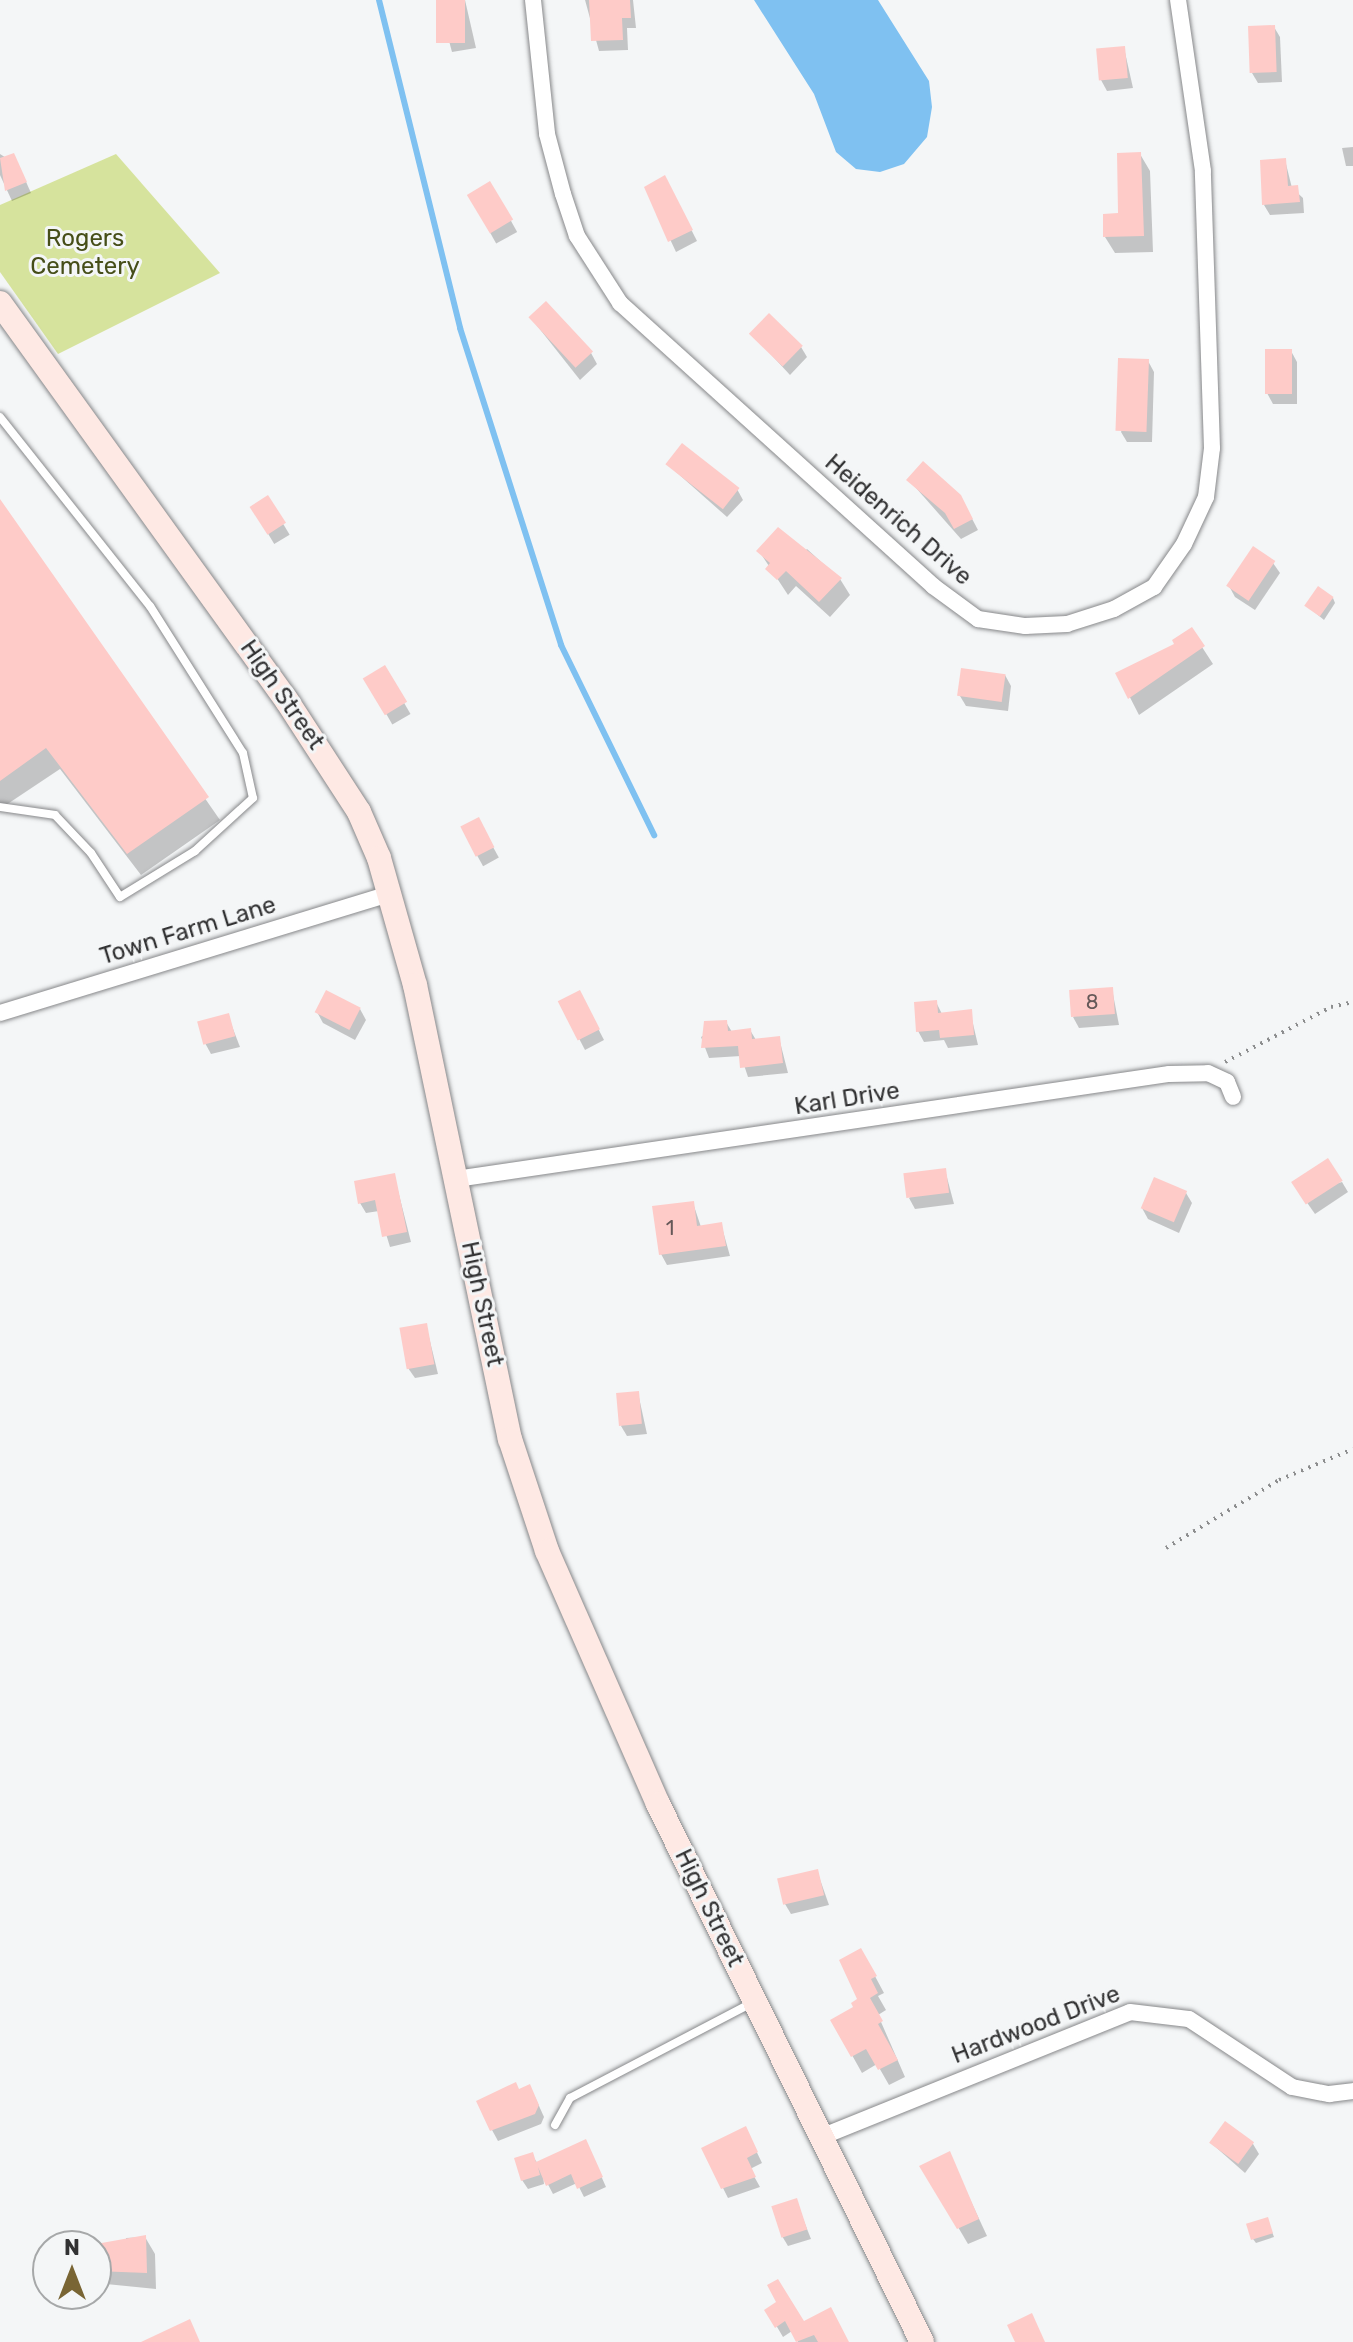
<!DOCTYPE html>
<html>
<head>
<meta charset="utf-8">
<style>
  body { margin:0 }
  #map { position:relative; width:1353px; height:2342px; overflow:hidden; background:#f4f6f7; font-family:Rubik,sans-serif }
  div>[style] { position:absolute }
  .green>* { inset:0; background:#d6e39d }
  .water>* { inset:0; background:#7fc1f1 }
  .shadow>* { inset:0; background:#0003; transform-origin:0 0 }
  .stream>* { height:6px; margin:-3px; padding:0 3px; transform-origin:3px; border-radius:3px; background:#7fc1f1 }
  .building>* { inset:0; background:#fecbc8; transform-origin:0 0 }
  .path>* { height:4px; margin-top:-2px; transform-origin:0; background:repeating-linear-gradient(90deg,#8c8d8e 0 2px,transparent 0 8px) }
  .roads { filter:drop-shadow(0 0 2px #87888a) drop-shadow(0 0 2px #87888a) }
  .service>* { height:8px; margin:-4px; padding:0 4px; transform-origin:4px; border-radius:4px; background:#fff }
  .minor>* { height:16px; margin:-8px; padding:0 8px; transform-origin:8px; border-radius:8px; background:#fff }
  .secondary>* { height:24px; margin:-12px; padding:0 12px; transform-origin:12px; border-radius:12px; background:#fee9e4 }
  span { translate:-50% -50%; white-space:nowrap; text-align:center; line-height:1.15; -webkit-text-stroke:6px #f4f6f7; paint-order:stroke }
  .number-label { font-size:20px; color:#655858 }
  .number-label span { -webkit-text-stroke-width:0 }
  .park-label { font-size:24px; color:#464e18 }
  .street-label { font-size:24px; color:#323233 }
  .north { position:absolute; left:32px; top:2230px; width:80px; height:80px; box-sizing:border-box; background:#f4f6f7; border:2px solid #a6a8a9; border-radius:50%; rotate:0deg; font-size:22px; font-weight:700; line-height:32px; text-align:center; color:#323233 }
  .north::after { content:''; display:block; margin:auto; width:28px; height:36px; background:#796534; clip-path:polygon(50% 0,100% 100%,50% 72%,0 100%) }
</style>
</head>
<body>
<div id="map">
  <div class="green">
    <i style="clip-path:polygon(116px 154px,220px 273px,58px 354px,0 272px,0 205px)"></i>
  </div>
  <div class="water">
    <i style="clip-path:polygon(754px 0,878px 0,929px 81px,932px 107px,927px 137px,904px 164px,880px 172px,856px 169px,836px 152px,814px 94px)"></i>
  </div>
  <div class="shadow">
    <i style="clip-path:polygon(438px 0,465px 0,476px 48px,452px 52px)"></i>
    <i style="clip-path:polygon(585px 0,633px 0,636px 28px,627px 28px,628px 50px,599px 51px)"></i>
    <i style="clip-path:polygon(1274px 27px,1280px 37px,1282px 82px,1258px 83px,1252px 73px)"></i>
    <i style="clip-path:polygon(1124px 48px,1133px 88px,1107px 91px,1101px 80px)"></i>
    <i style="clip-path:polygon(1353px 147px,1353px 166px,1346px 166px,1342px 148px)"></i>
    <i style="clip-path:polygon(0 154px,19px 166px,31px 193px,12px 201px,0 175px)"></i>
    <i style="clip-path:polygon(1140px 154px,1150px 171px,1153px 252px,1115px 253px,1105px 237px,1120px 215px)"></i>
    <i style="clip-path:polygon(1285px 160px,1292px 188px,1303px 198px,1304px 213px,1270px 215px,1264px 205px)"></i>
    <i style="left:490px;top:183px;width:56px;height:24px;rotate:61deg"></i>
    <i style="clip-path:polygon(646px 188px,670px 188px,697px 241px,676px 252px)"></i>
    <i style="clip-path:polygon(531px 318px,591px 353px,597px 364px,580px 380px)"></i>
    <i style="clip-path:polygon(752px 334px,801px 347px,807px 357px,790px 375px)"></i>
    <i style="clip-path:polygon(1291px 351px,1297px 362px,1297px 404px,1273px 404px,1267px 393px)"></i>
    <i style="clip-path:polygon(1148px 361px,1154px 372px,1152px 442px,1127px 442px,1121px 432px)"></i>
    <i style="clip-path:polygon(666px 463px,737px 489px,743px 500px,727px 517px)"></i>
    <i style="clip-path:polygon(909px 480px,960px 496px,978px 530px,961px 539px)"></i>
    <i style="left:267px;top:497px;width:44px;height:18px;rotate:59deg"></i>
    <i style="clip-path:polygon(0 503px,220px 820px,141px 875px,60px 769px,0 809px)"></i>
    <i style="clip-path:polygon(807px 549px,840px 579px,850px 595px,830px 617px,796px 586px,788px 595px,759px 551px,803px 553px)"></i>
    <i style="clip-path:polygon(1273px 563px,1280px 573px,1255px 610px,1235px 597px,1229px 586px)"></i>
    <i style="clip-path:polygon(1333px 598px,1335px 603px,1324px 620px,1307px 606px)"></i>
    <i style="clip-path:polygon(1191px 630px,1213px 664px,1139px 715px,1118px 674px,1177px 645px)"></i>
    <i style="left:384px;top:668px;width:53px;height:21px;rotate:60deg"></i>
    <i style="clip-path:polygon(1005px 675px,1011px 686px,1008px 711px,966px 706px,960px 696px)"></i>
    <i style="left:478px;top:820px;width:43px;height:18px;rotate:61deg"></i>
    <i style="clip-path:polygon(1112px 989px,1119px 1025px,1079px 1028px,1073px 1017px)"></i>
    <i style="clip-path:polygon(560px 1002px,585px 1003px,604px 1040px,585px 1050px)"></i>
    <i style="clip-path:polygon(936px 1002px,942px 1014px,970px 1011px,978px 1045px,948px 1048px,944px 1040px,924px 1042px,918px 1031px)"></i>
    <i style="clip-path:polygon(360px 1009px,366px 1020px,355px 1040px,323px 1023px,317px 1012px)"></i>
    <i style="clip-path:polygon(228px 1016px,240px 1047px,211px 1054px,205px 1043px)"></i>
    <i style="clip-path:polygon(726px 1022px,732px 1032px,750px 1030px,756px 1040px,779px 1038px,788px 1073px,748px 1077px,741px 1056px,709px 1058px,701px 1037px)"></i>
    <i style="clip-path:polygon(945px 1170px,954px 1204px,915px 1209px,909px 1198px)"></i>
    <i style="clip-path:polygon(394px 1175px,411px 1242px,390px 1247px,379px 1211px,366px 1213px,360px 1203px)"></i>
    <i style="clip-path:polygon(1342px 1182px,1348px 1192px,1315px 1214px,1301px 1194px)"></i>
    <i style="clip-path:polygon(1186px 1193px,1192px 1203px,1179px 1233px,1148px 1219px,1142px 1208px)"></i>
    <i style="clip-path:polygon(693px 1203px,701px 1227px,721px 1224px,730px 1256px,667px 1265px,661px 1254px)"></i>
    <i style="clip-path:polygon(426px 1325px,438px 1374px,415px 1378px,408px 1368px)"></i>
    <i style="clip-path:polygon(638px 1393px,647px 1434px,627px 1436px,621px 1426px)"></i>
    <i style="clip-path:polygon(817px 1871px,829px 1905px,791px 1914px,785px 1904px)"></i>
    <i style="clip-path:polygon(861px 1950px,884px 1993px,878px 1996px,886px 2010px,878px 2015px,905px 2077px,889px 2085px,877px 2064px,862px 2073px,833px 2021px,856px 2008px,860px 2000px)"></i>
    <i style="clip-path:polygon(518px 2091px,535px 2097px,544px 2117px,541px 2124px,498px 2141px,492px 2130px)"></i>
    <i style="clip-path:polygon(750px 2138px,762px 2163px,750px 2169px,760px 2187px,728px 2198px,723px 2188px)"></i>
    <i style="clip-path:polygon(1211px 2143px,1253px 2144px,1259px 2154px,1245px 2173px)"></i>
    <i style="clip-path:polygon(590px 2151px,606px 2187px,584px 2197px,577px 2183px,553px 2194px,543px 2175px,544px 2184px,528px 2189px,522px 2180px,532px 2155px,538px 2164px)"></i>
    <i style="clip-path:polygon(949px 2154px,987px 2236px,968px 2244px,922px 2166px)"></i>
    <i style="clip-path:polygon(796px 2201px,811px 2239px,788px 2246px,782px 2236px)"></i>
    <i style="clip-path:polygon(1269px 2224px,1274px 2237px,1256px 2243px,1253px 2239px)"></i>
    <i style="clip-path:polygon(60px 2235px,84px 2235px,90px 2246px,126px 2245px,126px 2238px,145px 2237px,155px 2254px,156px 2289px,96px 2283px,96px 2246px,60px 2246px)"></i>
    <i style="clip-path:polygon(767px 2310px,803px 2323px,848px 2342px,798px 2342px,792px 2331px,783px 2337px)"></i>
  </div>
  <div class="stream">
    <i style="left:379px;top:0;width:338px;rotate:76.1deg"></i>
    <i style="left:460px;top:328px;width:333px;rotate:72.3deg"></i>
    <i style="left:561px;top:645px;width:212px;rotate:63.9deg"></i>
  </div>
  <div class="building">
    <i style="left:436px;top:0;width:29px;height:43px"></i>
    <i style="clip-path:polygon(589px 0,630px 0,631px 18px,622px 18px,623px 40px,591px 41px)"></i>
    <i style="left:1275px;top:25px;width:47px;height:27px;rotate:88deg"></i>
    <i style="left:1125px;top:46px;width:32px;height:29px;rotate:85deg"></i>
    <i style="clip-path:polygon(1141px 152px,1144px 236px,1103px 237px,1103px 214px,1118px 213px,1117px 153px)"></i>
    <i style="clip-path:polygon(14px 153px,27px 182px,5px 191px,0 158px)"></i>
    <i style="clip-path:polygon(1286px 158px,1288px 186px,1298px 185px,1300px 202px,1262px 205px,1260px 160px)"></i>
    <i style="clip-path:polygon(665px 175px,693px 230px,668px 242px,644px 187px)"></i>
    <i style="left:490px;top:181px;width:45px;height:27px;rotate:59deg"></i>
    <i style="left:546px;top:301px;width:69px;height:24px;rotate:47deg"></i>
    <i style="left:769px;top:313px;width:47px;height:29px;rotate:44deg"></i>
    <i style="left:1265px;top:349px;width:27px;height:45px"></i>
    <i style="left:1149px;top:359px;width:73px;height:31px;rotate:92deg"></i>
    <i style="left:682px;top:443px;width:73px;height:27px;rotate:38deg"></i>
    <i style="clip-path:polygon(923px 461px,961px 495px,973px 519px,954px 529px,945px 513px,906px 480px)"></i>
    <i style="left:268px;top:495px;width:33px;height:22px;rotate:57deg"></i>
    <i style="clip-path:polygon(0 499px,209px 797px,127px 854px,46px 748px,0 781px)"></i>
    <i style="clip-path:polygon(778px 527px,842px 578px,819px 602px,786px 571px,777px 580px,765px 569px,770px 563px,756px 551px)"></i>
    <i style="left:1253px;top:546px;width:27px;height:48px;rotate:34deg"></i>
    <i style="left:1318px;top:586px;width:19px;height:24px;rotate:35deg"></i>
    <i style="clip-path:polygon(1192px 627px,1205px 646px,1128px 699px,1115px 673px,1174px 644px,1172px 640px)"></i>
    <i style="left:385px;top:665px;width:43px;height:26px;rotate:59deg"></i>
    <i style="left:961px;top:668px;width:45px;height:28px;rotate:8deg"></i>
    <i style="left:479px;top:817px;width:34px;height:21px;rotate:63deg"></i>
    <i style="left:1113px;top:987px;width:27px;height:44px;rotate:86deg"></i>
    <i style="left:326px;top:990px;width:39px;height:25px;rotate:27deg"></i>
    <i style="left:580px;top:990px;width:44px;height:25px;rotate:63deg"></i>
    <i style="clip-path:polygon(937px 1000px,938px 1013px,972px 1009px,974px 1035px,940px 1038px,939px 1030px,916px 1032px,914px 1002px)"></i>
    <i style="left:229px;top:1013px;width:24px;height:33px;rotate:75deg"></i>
    <i style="clip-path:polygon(727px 1020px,728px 1031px,751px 1028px,752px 1039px,780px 1036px,783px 1063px,740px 1068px,738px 1046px,701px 1048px,704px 1021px)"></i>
    <i style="left:1328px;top:1158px;width:27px;height:44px;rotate:57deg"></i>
    <i style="left:946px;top:1168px;width:25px;height:43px;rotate:83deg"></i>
    <i style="clip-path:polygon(395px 1173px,407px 1232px,382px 1237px,375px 1200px,358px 1204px,354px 1181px)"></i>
    <i style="left:1154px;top:1177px;width:36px;height:34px;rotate:23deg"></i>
    <i style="clip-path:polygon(694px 1201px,697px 1226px,722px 1222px,726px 1246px,659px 1255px,652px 1206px)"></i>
    <i style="left:427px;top:1323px;width:42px;height:28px;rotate:80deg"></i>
    <i style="left:639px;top:1391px;width:33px;height:23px;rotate:85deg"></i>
    <i style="left:818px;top:1869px;width:27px;height:42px;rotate:77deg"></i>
    <i style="clip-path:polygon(861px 1948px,877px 1976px,871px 1979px,878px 1993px,870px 1998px,883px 2021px,878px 2024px,898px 2060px,878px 2070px,866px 2049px,851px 2057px,830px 2020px,853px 2007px,851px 2003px,857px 1999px,839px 1960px)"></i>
    <i style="clip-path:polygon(516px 2082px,519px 2089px,530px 2084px,539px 2105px,535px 2114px,490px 2131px,476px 2101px)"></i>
    <i style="left:1225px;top:2121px;width:36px;height:27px;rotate:36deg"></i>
    <i style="clip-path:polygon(746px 2126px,758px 2152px,747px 2158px,756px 2177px,721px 2189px,701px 2148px)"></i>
    <i style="clip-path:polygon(586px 2139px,603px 2177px,577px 2189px,571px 2174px,546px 2186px,538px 2167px,540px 2175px,521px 2181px,514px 2158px,533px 2152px,536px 2162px)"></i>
    <i style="clip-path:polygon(950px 2151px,979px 2219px,957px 2229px,919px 2166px)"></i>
    <i style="left:797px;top:2198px;width:33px;height:27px;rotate:72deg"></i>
    <i style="left:1268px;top:2217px;width:17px;height:23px;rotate:73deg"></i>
    <i style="clip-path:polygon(146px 2235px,147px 2273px,96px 2271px,96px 2244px)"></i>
    <i style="clip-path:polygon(778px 2279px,804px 2321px,831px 2307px,849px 2342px,818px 2342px,814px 2335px,796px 2342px,785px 2321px,775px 2328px,764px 2310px,776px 2302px,767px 2285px)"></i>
    <i style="clip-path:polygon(1032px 2313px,1045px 2342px,1015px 2342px,1007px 2325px)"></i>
    <i style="clip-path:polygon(190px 2319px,200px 2342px,141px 2342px)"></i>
  </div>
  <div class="path">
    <i style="left:1225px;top:1062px;width:119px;rotate:-27.4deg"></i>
    <i style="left:1331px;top:1007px;width:23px;rotate:-13deg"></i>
    <i style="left:1166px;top:1548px;width:132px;rotate:-31deg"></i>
    <i style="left:1279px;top:1480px;width:80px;rotate:-22.7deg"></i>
  </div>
  <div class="roads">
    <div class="service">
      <i style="left:0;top:417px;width:241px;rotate:51.6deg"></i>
      <i style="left:150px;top:606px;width:174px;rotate:57.7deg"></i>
      <i style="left:243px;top:753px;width:46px;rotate:77.5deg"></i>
      <i style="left:253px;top:798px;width:79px;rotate:137.6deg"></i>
      <i style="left:195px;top:851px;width:88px;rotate:148.5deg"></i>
      <i style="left:120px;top:897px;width:53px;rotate:-123.4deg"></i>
      <i style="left:91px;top:853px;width:52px;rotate:-133.5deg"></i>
      <i style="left:55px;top:815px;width:56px;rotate:-171.7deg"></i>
      <i style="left:555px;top:2125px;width:31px;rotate:-61deg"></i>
      <i style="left:570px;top:2098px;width:208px;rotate:-27.6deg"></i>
    </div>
    <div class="minor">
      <i style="left:533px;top:0;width:135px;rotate:84deg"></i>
      <i style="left:547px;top:134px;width:62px;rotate:75.1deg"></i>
      <i style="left:563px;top:194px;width:44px;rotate:71.6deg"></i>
      <i style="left:577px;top:236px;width:80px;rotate:57.3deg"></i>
      <i style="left:620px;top:303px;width:422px;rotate:42.1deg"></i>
      <i style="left:933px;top:586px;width:56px;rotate:36.3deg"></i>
      <i style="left:978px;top:619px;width:48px;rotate:8.5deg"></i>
      <i style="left:1025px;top:626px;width:42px;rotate:-2.7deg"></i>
      <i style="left:1067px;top:624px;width:49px;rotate:-17.7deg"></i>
      <i style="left:1114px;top:609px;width:46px;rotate:-28.8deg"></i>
      <i style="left:1154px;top:587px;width:52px;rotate:-55.1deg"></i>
      <i style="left:1184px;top:544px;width:52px;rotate:-64.9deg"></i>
      <i style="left:1206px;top:497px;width:49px;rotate:-83deg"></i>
      <i style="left:1212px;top:448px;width:277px;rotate:-91.9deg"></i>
      <i style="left:1203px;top:171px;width:173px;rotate:-98.3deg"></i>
      <i style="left:0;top:1013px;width:407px;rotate:-17deg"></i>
      <i style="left:456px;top:1179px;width:721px;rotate:-8.38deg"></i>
      <i style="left:1169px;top:1074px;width:39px;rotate:-1deg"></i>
      <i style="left:1208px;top:1073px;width:21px;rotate:25deg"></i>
      <i style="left:1227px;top:1082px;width:16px;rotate:68deg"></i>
      <i style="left:821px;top:2137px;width:333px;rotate:-22deg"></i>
      <i style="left:1130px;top:2012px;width:59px;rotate:6.8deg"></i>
      <i style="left:1189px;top:2019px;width:123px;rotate:33.4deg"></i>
      <i style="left:1292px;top:2087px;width:38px;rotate:11deg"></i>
      <i style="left:1329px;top:2094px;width:24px;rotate:-7deg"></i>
    </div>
    <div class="secondary">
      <i style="left:0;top:303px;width:491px;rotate:54.2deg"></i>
      <i style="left:287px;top:701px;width:132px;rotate:57deg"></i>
      <i style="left:359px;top:812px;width:50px;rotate:66.5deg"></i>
      <i style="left:379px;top:858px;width:132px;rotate:74.2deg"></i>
      <i style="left:415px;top:985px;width:464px;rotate:78.2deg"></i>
      <i style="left:510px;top:1439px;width:118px;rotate:71.7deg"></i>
      <i style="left:547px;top:1551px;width:276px;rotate:66.3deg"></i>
      <i style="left:658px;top:1804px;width:599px;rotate:63.86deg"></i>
    </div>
  </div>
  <div class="number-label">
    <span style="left:1092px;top:1002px">8</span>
    <span style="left:670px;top:1228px">1</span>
  </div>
  <div class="park-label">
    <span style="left:85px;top:253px">Rogers<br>Cemetery</span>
  </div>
  <div class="street-label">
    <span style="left:898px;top:520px;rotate:41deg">Heidenrich Drive</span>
    <span style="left:282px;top:695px;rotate:55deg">High Street</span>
    <span style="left:188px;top:931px;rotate:-17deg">Town Farm Lane</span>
    <span style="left:847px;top:1099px;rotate:-9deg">Karl Drive</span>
    <span style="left:482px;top:1304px;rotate:78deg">High Street</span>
    <span style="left:709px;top:1908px;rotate:64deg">High Street</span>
    <span style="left:1036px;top:2025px;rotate:-21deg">Hardwood Drive</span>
  </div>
  <div class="north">N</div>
</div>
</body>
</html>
